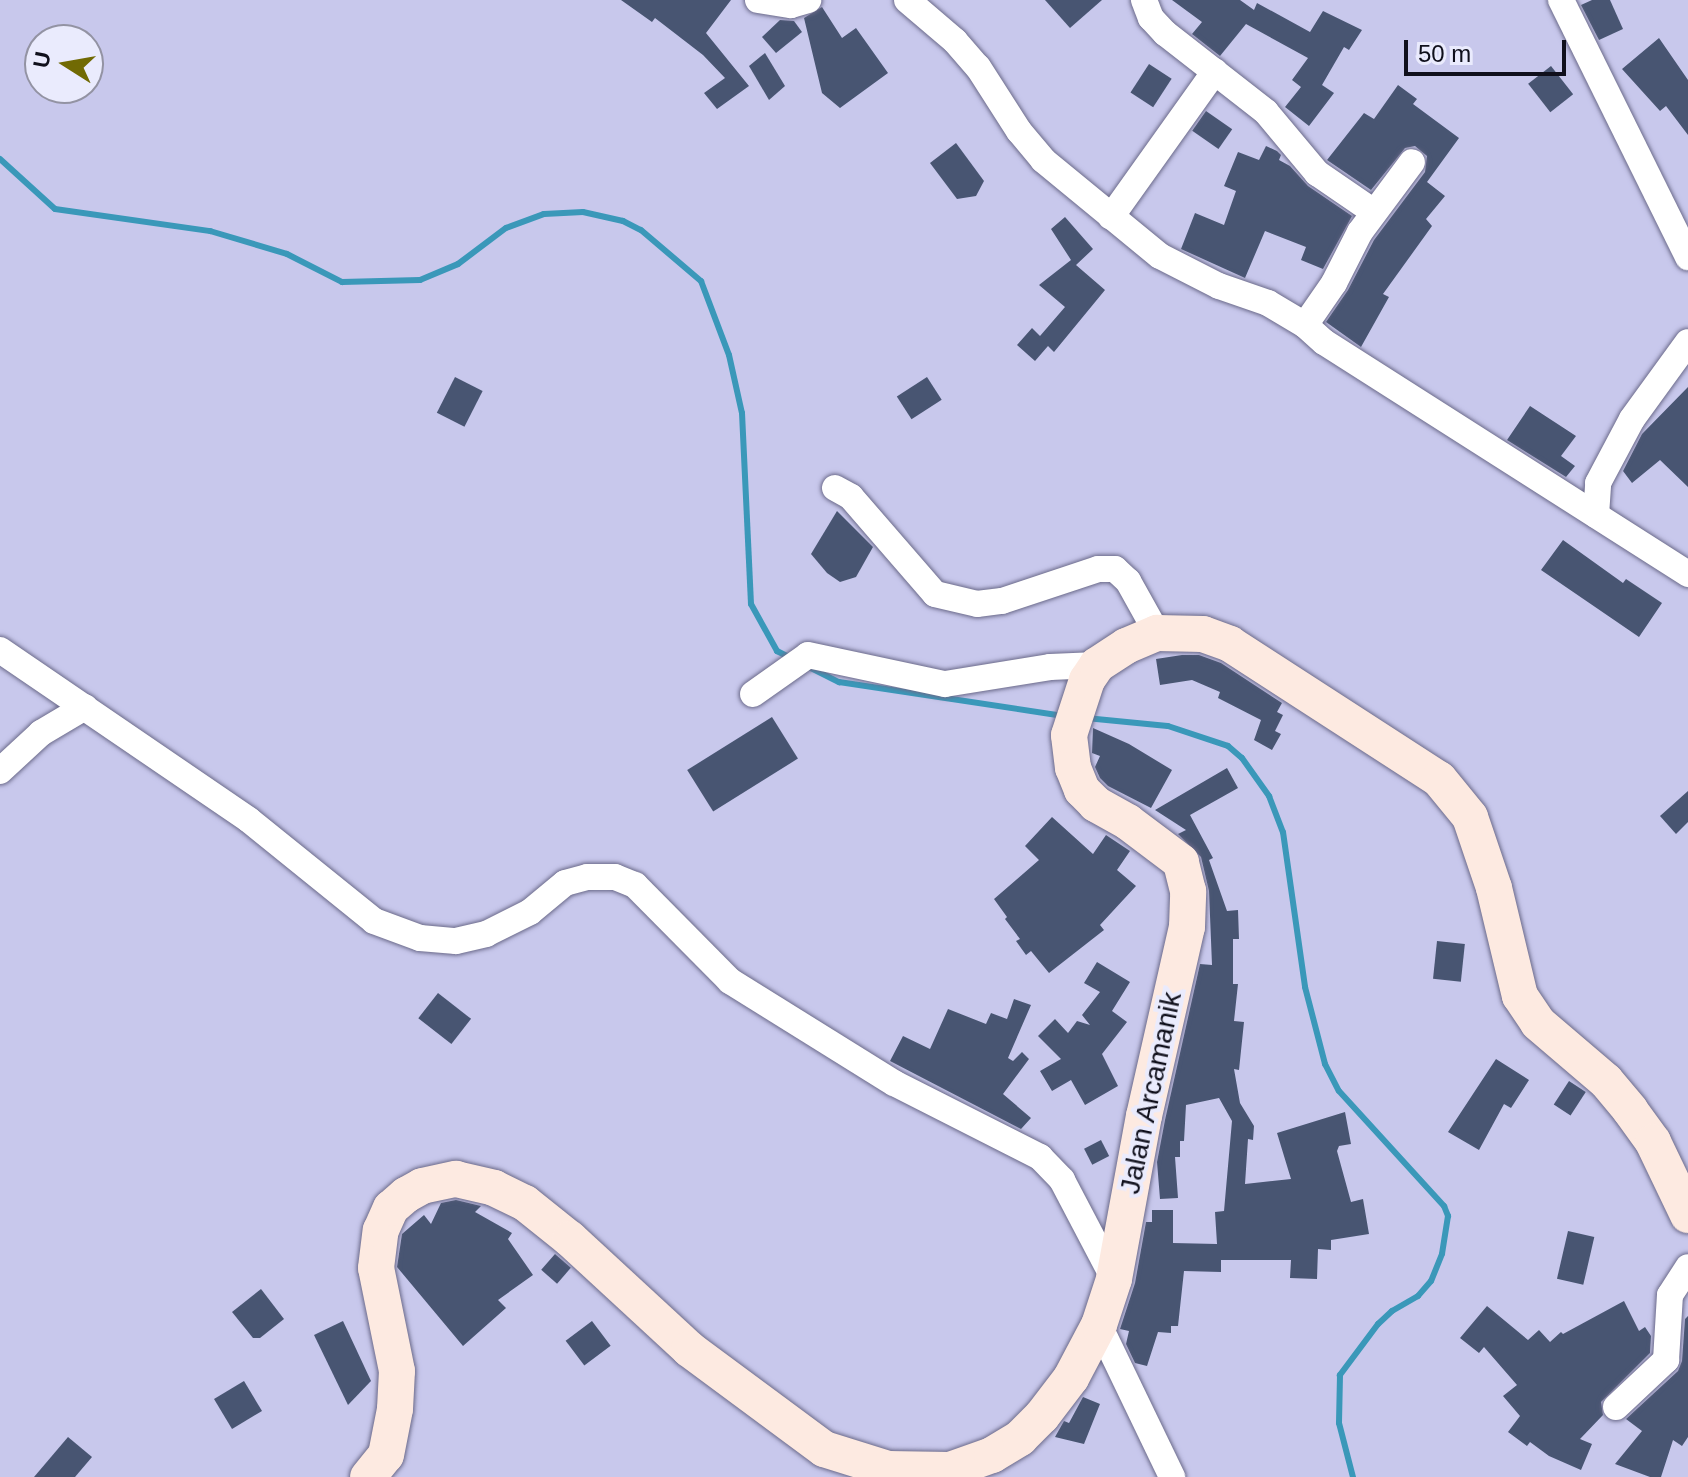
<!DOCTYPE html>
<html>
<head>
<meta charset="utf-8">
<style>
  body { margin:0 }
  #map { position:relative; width:1688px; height:1477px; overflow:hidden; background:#c8c8ec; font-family:Helvetica,sans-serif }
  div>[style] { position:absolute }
  .stream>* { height:6px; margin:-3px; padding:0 3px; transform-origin:3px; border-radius:3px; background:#3a98b9 }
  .building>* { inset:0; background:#485572; transform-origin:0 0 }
  .roads { filter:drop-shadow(0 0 2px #6b6a8a) drop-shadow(0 0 2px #6b6a8a) }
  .street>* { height:26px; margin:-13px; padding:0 13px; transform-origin:13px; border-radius:13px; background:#fff }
  .secondary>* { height:36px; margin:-18px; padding:0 18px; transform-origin:18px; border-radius:18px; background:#fdeae1 }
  span { translate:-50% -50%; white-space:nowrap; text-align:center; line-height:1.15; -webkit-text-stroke:8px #eaebfd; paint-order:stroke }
  .street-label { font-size:28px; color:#10101c }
  .north { position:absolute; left:24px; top:24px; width:80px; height:80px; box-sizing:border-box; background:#eaebfd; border:2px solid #9393a3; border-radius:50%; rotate:281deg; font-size:22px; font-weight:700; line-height:32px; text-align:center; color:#10101c }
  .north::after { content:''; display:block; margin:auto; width:28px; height:36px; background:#716a04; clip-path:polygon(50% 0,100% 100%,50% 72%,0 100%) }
  .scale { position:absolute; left:1404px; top:40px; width:162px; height:36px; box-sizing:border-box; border:4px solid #10101c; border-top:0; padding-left:10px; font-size:24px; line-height:28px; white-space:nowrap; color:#10101c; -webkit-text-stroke:6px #eaebfd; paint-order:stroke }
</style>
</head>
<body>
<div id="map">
  <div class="stream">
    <i style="left:0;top:159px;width:74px;rotate:42.3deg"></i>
    <i style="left:55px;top:209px;width:157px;rotate:8.1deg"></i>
    <i style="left:210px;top:231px;width:80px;rotate:16.6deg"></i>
    <i style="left:287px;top:254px;width:62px;rotate:27deg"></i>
    <i style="left:342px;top:282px;width:78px;rotate:-1.5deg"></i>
    <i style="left:420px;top:280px;width:41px;rotate:-22.8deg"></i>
    <i style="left:458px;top:264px;width:60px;rotate:-36.9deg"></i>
    <i style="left:506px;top:228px;width:40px;rotate:-20.2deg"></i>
    <i style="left:544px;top:214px;width:39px;rotate:-3deg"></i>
    <i style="left:583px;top:212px;width:41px;rotate:12.7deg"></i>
    <i style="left:623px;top:221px;width:20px;rotate:27deg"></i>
    <i style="left:641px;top:230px;width:79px;rotate:40.4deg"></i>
    <i style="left:701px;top:281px;width:79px;rotate:69.3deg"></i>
    <i style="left:729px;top:355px;width:59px;rotate:77.4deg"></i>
    <i style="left:742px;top:413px;width:191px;rotate:87.3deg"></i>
    <i style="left:751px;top:604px;width:54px;rotate:61deg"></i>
    <i style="left:777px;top:651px;width:16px;rotate:27deg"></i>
    <i style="left:809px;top:667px;width:34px;rotate:27deg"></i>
    <i style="left:839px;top:682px;width:227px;rotate:8.6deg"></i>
    <i style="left:1086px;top:718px;width:82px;rotate:5.6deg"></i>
    <i style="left:1168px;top:726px;width:63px;rotate:18.4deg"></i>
    <i style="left:1228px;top:746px;width:18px;rotate:41deg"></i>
    <i style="left:1242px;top:758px;width:47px;rotate:54.6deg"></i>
    <i style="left:1269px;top:796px;width:39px;rotate:69deg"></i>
    <i style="left:1283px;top:832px;width:157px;rotate:81.9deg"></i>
    <i style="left:1305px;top:987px;width:80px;rotate:75.4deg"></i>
    <i style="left:1325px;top:1064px;width:30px;rotate:63deg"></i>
    <i style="left:1339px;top:1091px;width:156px;rotate:47.6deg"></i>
    <i style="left:1444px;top:1206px;width:11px;rotate:68deg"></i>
    <i style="left:1448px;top:1216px;width:38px;rotate:99deg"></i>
    <i style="left:1442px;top:1254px;width:29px;rotate:112deg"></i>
    <i style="left:1431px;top:1281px;width:20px;rotate:131deg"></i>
    <i style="left:1418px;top:1296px;width:30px;rotate:150deg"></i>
    <i style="left:1392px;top:1311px;width:19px;rotate:137deg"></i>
    <i style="left:1378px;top:1324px;width:64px;rotate:126.7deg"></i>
    <i style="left:1340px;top:1375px;width:48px;rotate:91.2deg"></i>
    <i style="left:1339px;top:1423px;width:56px;rotate:75.5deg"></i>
  </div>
  <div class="building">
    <i style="clip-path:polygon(621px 0,731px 0,706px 33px,749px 86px,717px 109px,704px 93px,725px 78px,703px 55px,655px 18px,652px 22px)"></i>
    <i style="clip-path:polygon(1045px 0,1102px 0,1070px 28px)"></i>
    <i style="clip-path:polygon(1172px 0,1240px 0,1254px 10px,1257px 3px,1310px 32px,1323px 11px,1362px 30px,1349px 50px,1344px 47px,1322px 85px,1334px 93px,1309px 126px,1285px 107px,1301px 87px,1292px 80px,1308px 58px,1246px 24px,1220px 56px,1192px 34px,1202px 22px)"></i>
    <i style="clip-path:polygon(1592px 0,1610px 0,1623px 29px,1599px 40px,1581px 5px)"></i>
    <i style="clip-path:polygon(822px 7px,842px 38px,856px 28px,888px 73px,840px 108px,822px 93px,804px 18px)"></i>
    <i style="clip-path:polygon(780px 20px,794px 21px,802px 32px,776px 53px,762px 37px)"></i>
    <i style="clip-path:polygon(1659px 38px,1688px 80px,1688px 135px,1666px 106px,1660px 111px,1622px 69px)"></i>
    <i style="clip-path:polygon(765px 53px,785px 86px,769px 100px,749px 66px)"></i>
    <i style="left:1149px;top:64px;width:27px;height:34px;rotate:33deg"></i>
    <i style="left:1551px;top:66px;width:36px;height:29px;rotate:52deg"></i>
    <i style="clip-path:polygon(1398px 85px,1417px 99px,1413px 104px,1459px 138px,1427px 182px,1445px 196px,1426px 219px,1432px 226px,1383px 294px,1389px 297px,1361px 347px,1326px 322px,1348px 290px,1374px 240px,1425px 172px,1427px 156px,1415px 146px,1405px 148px,1371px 190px,1327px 160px,1364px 113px,1374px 119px)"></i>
    <i style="left:1206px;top:111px;width:32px;height:24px;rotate:35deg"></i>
    <i style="clip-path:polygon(956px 143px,984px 181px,976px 196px,957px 199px,930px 163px)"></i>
    <i style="clip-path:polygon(1266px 146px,1277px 151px,1281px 155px,1279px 160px,1290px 166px,1308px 186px,1352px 216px,1323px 269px,1301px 260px,1306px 247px,1265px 231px,1245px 278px,1181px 249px,1195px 213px,1224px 225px,1236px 191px,1224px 186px,1238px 152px,1259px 160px)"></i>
    <i style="clip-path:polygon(1065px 217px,1093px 249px,1076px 265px,1105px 290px,1054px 352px,1048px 346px,1035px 361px,1017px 345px,1032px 328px,1040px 336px,1065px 307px,1039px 285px,1071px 260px,1051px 229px)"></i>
    <i style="left:455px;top:377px;width:31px;height:40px;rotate:27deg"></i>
    <i style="left:927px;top:377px;width:27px;height:36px;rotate:57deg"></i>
    <i style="clip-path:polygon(1688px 387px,1688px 487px,1660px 460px,1632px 483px,1623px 471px,1642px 434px)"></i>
    <i style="clip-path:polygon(1530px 406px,1576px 436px,1561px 456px,1575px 466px,1566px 477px,1507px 440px)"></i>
    <i style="clip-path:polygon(837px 511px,873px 547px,856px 577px,840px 582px,827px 573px,811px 554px)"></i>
    <i style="clip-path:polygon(1563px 540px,1623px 583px,1626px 579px,1662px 603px,1639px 637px,1541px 570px)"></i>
    <i style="clip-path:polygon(1182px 655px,1199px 655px,1221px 663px,1282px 703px,1277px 712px,1283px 715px,1275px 731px,1281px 734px,1272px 750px,1254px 740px,1261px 720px,1218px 698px,1220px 692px,1192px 680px,1160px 685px,1156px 659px)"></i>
    <i style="left:772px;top:717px;width:49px;height:100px;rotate:58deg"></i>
    <i style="clip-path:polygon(1093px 728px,1129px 744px,1172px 770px,1151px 808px,1108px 786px,1100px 778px,1095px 767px,1100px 756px,1092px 753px)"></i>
    <i style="clip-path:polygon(1227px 768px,1238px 788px,1190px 815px,1213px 858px,1209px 860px,1227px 911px,1238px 910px,1239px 939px,1233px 939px,1233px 984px,1238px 984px,1234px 1021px,1244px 1022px,1239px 1070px,1234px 1069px,1240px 1103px,1254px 1126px,1253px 1140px,1248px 1139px,1245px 1184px,1291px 1179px,1277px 1133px,1345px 1112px,1351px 1144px,1339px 1146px,1337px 1151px,1351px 1202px,1363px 1199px,1369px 1234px,1331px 1240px,1331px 1250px,1318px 1249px,1317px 1279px,1290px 1278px,1291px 1260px,1221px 1260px,1221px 1272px,1184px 1271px,1178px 1326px,1171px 1326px,1171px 1333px,1158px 1332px,1147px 1366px,1135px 1363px,1126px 1344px,1129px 1331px,1120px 1329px,1135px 1283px,1146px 1222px,1152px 1222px,1152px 1210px,1173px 1210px,1173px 1243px,1217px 1244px,1215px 1212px,1224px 1211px,1232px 1121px,1219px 1098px,1186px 1105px,1184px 1141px,1180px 1141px,1180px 1157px,1175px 1157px,1178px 1198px,1160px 1199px,1157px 1162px,1165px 1120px,1200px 964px,1212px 965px,1209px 891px,1201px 857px,1178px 834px,1186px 830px,1155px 810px)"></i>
    <i style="clip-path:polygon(1688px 791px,1688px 822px,1676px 834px,1660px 816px)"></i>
    <i style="clip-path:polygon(1052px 817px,1093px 854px,1106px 835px,1130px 851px,1117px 870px,1136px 886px,1100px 925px,1104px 930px,1049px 973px,1031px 951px,1026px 955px,1016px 941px,1020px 939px,1005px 919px,1007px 917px,994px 899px,1039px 860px,1025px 846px)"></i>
    <i style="left:1437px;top:941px;width:28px;height:38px;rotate:6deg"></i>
    <i style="clip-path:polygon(1097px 962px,1130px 982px,1112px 1011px,1127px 1022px,1102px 1054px,1118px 1086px,1085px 1105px,1071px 1080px,1052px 1091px,1040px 1071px,1061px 1059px,1038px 1036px,1055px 1019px,1068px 1033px,1077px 1021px,1090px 1025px,1082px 1015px,1100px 992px,1084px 983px)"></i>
    <i style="left:438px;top:993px;width:42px;height:32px;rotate:38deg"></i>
    <i style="clip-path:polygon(1014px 999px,1031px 1005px,1008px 1058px,1013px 1061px,1022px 1052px,1029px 1059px,1003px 1094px,1031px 1118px,1021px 1129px,890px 1061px,903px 1036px,930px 1049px,948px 1009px,986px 1024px,991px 1013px,1007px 1019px)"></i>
    <i style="clip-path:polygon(1496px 1059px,1529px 1080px,1511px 1108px,1504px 1104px,1479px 1150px,1448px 1132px)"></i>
    <i style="left:1569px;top:1081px;width:20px;height:28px;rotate:33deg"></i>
    <i style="left:1101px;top:1140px;width:18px;height:19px;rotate:63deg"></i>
    <i style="clip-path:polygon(456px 1200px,481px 1206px,475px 1212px,512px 1233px,508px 1239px,533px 1275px,498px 1300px,506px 1308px,463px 1346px,397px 1267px,402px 1234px,424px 1215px,431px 1224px,441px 1203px)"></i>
    <i style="left:1568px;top:1231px;width:27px;height:49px;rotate:13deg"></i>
    <i style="left:555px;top:1254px;width:21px;height:21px;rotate:41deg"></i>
    <i style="clip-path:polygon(261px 1289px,284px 1319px,260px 1338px,253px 1338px,232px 1312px)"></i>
    <i style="clip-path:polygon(1624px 1301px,1639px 1331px,1645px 1327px,1651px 1336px,1650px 1353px,1601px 1402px,1603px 1415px,1580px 1439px,1592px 1444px,1581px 1470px,1549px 1456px,1530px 1442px,1527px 1446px,1508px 1432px,1520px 1416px,1503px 1396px,1517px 1385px,1484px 1347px,1479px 1353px,1460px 1338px,1487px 1306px,1528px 1340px,1539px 1330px,1550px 1342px,1561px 1332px,1563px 1334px)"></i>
    <i style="clip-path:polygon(1688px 1316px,1688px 1437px,1682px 1446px,1673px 1440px,1661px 1477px,1650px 1477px,1615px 1464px,1642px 1431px,1626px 1419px,1678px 1371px,1682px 1361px,1685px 1319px)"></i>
    <i style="clip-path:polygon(343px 1321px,371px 1381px,348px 1405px,314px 1335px)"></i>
    <i style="left:592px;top:1321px;width:31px;height:33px;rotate:53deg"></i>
    <i style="left:244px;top:1381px;width:35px;height:35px;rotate:59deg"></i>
    <i style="clip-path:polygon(1083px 1397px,1100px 1404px,1084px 1444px,1055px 1437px,1064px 1421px,1069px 1423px)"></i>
    <i style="clip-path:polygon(68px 1437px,92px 1457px,75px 1477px,34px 1477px)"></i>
  </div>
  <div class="roads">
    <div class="street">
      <i style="left:758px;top:0;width:33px;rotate:9deg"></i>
      <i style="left:791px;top:5px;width:18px;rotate:-16deg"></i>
      <i style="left:907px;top:0;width:63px;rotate:40.5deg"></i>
      <i style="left:955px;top:41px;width:35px;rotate:49deg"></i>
      <i style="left:978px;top:67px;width:76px;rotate:57.4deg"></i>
      <i style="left:1019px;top:131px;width:38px;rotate:50deg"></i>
      <i style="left:1043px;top:160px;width:151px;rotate:39.4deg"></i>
      <i style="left:1160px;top:256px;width:66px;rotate:27deg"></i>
      <i style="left:1219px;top:286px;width:52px;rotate:19.1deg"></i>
      <i style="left:1268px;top:303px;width:43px;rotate:30.7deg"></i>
      <i style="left:1305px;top:325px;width:25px;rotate:42deg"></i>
      <i style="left:1324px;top:342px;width:432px;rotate:32.5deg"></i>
      <i style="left:1144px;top:0;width:19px;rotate:69deg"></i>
      <i style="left:1151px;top:18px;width:21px;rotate:47deg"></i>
      <i style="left:1165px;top:33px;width:128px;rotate:38deg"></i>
      <i style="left:1266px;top:112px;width:80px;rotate:50.1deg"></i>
      <i style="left:1317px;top:173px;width:69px;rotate:34.4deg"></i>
      <i style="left:1561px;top:0;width:287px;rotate:63.7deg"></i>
      <i style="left:1111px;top:217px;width:179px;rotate:-54.5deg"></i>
      <i style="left:1305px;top:325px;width:51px;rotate:-55.4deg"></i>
      <i style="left:1334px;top:283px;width:57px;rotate:-63deg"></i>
      <i style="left:1360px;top:232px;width:87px;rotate:-53.4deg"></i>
      <i style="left:835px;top:488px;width:18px;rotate:29deg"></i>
      <i style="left:851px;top:497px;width:128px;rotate:49.1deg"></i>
      <i style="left:935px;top:594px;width:43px;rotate:13.4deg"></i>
      <i style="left:977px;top:604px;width:25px;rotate:-7deg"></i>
      <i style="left:1002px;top:601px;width:101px;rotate:-18.4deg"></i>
      <i style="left:1098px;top:569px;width:17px"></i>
      <i style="left:1115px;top:569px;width:18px;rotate:43deg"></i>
      <i style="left:1128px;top:581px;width:60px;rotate:60.9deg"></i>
      <i style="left:1596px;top:515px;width:32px;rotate:-86deg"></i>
      <i style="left:1598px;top:483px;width:72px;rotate:-62deg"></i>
      <i style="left:1632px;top:419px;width:95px;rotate:-54deg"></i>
      <i style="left:0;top:650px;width:301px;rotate:34.3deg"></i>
      <i style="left:249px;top:820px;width:161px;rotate:38.9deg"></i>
      <i style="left:374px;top:921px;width:49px;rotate:20.3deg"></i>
      <i style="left:420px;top:938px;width:36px;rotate:5deg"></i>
      <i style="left:456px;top:941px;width:31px;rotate:-13deg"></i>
      <i style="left:486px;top:934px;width:49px;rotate:-26.6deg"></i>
      <i style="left:530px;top:912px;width:45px;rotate:-39.6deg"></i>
      <i style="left:565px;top:883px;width:23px;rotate:-15deg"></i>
      <i style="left:587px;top:877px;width:28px"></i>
      <i style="left:615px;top:877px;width:22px;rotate:22deg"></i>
      <i style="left:635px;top:885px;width:135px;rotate:45.3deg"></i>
      <i style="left:730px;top:981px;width:193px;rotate:31.9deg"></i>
      <i style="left:894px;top:1083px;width:164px;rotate:26.9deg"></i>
      <i style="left:1040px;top:1157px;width:32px;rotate:46deg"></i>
      <i style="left:1062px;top:1180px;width:112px;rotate:62.3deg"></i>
      <i style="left:753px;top:694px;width:67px;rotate:-35.3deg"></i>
      <i style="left:808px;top:655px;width:140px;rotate:12deg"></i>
      <i style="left:945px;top:684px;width:106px;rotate:-9.2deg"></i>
      <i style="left:1050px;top:667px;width:47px;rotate:-2.4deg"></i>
      <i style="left:0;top:771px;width:56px;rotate:-42.8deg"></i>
      <i style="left:41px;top:733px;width:51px;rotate:-30.6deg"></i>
      <i style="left:1099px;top:1325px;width:169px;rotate:64.3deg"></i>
      <i style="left:1616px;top:1407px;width:69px;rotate:-43.2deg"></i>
      <i style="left:1666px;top:1360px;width:65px;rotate:-86.5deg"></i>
      <i style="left:1670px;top:1295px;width:33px;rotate:-57deg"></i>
    </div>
    <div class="secondary">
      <i style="left:368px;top:1477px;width:28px;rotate:-51deg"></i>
      <i style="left:386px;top:1455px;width:47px;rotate:-78.9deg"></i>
      <i style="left:395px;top:1409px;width:38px;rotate:-87deg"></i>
      <i style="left:397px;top:1371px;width:105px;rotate:-101.5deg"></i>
      <i style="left:376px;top:1268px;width:38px;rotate:-83deg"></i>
      <i style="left:381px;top:1230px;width:24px;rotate:-66deg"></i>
      <i style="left:391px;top:1208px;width:20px;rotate:-41deg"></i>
      <i style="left:406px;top:1195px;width:18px;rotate:-29deg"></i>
      <i style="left:422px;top:1186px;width:35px;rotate:-12deg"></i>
      <i style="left:456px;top:1179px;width:39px;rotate:13deg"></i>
      <i style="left:494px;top:1188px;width:34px;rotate:26deg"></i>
      <i style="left:525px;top:1203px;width:58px;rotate:38.7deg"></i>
      <i style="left:570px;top:1239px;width:162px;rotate:42.7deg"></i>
      <i style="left:689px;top:1349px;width:168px;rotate:36.5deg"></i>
      <i style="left:824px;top:1449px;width:67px;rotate:17.4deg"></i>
      <i style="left:888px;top:1469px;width:62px;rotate:0.9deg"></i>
      <i style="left:950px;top:1470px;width:45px;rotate:-19.7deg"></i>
      <i style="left:992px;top:1455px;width:33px;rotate:-31deg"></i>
      <i style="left:1020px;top:1438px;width:31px;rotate:-45deg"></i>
      <i style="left:1042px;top:1416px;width:48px;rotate:-52.7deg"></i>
      <i style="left:1071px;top:1378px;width:60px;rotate:-62.2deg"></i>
      <i style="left:1099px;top:1325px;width:48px;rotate:-71.9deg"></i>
      <i style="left:1114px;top:1279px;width:166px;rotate:-79.6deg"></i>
      <i style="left:1144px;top:1116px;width:194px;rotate:-77.2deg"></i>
      <i style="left:1187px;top:927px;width:36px;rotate:-88deg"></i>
      <i style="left:1188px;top:891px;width:30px;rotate:-104deg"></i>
      <i style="left:1181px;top:862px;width:66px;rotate:-143deg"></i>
      <i style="left:1128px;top:822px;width:37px;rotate:-151deg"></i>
      <i style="left:1096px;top:804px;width:20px;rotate:-135deg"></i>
      <i style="left:1082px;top:790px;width:24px;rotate:-112deg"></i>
      <i style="left:1073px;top:768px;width:33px;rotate:-97deg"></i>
      <i style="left:1069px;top:735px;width:58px;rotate:-71.9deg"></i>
      <i style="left:1087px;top:680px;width:18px;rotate:-56deg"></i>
      <i style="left:1097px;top:665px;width:35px;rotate:-33deg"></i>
      <i style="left:1126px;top:646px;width:34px;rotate:-23deg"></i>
      <i style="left:1157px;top:633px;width:46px;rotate:1.2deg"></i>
      <i style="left:1203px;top:634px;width:29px;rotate:20deg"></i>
      <i style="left:1230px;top:644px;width:249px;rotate:32.9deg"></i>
      <i style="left:1439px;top:779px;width:49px;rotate:50.8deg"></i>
      <i style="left:1470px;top:817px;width:75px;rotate:71.3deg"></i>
      <i style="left:1494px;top:888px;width:111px;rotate:76.5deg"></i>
      <i style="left:1520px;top:996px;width:32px;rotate:56deg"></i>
      <i style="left:1538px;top:1023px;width:89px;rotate:40.5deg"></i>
      <i style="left:1606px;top:1081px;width:38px;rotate:50deg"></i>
      <i style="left:1630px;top:1110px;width:39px;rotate:54deg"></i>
      <i style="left:1653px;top:1142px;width:81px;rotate:64.4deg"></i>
    </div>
  </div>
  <div class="street-label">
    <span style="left:1151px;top:1093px;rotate:-78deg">Jalan Arcamanik</span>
  </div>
  <div class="north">U</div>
  <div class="scale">50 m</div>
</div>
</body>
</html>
